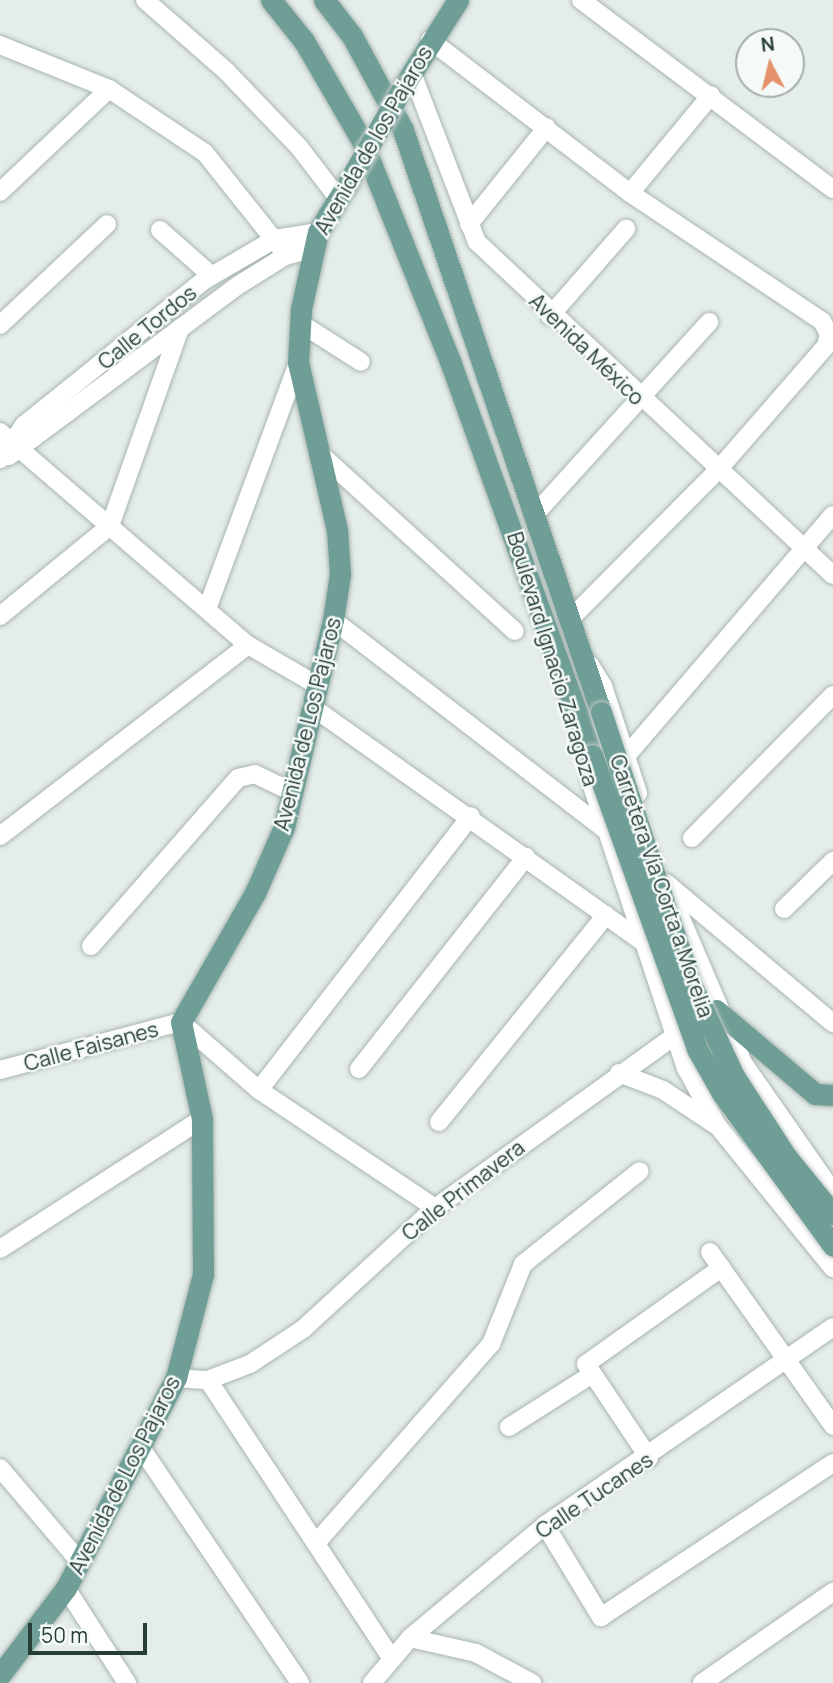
<!DOCTYPE html>
<html>
<head>
<meta charset="utf-8">
<style>
  body { margin:0 }
  #map { position:relative; width:833px; height:1683px; overflow:hidden; background:#e5edea; font-family:Manrope,sans-serif }
  div>[style] { position:absolute }
  .roads { filter:drop-shadow(0 0 2px #a8b5b1) drop-shadow(0 0 2px #a8b5b1) }
  .minor>* { height:18px; margin:-9px; padding:0 9px; transform-origin:9px; border-radius:9px; background:#fff }
  .major>* { height:21px; margin:-10.5px; padding:0 10.5px; transform-origin:10.5px; border-radius:10.5px; background:#6e9e95 }
  .bridges { filter:drop-shadow(0 0 2px #c2c9c7) drop-shadow(0 0 2px #c2c9c7) }
  .major-bridge>* { height:21px; margin:-10.5px; padding:0 10.5px; transform-origin:10.5px; border-radius:10.5px; background:#6e9e95 }
  span { translate:-50% -50%; white-space:nowrap; text-align:center; line-height:1.15; -webkit-text-stroke:5px #f5faf8; paint-order:stroke }
  .street-label { font-size:21px; color:#263d38 }
  .north { position:absolute; left:735px; top:28px; width:70px; height:70px; box-sizing:border-box; background:#f5faf8; border:2px solid #a2aeab; border-radius:50%; rotate:353deg; font-size:19px; font-weight:700; line-height:28px; text-align:center; color:#263d38 }
  .north::after { content:''; display:block; margin:auto; width:24px; height:32px; background:#e5916b; clip-path:polygon(50% 0,100% 100%,50% 72%,0 100%) }
  .scale { position:absolute; left:28px; top:1623px; width:119px; height:32px; box-sizing:border-box; border:4px solid #263d38; border-top:0; padding-left:9px; font-size:21px; line-height:24px; white-space:nowrap; color:#263d38; -webkit-text-stroke:5px #f5faf8; paint-order:stroke }
</style>
</head>
<body>
<div id="map">
  <div class="roads">
    <div class="minor">
      <i style="left:145px;top:0;width:108px;rotate:41.2deg"></i>
      <i style="left:226px;top:71px;width:105px;rotate:46.2deg"></i>
      <i style="left:299px;top:147px;width:64px;rotate:52.6deg"></i>
      <i style="left:581px;top:0;width:315px;rotate:36.9deg"></i>
      <i style="left:430px;top:40px;width:252px;rotate:37.4deg"></i>
      <i style="left:630px;top:193px;width:231px;rotate:33.7deg"></i>
      <i style="left:822px;top:321px;width:15px;rotate:62deg"></i>
      <i style="left:829px;top:334px;width:12px;rotate:104deg"></i>
      <i style="left:826px;top:346px;width:166px;rotate:131.1deg"></i>
      <i style="left:717px;top:471px;width:209px;rotate:134.8deg"></i>
      <i style="left:0;top:45px;width:118px;rotate:22deg"></i>
      <i style="left:109px;top:89px;width:115px;rotate:33.7deg"></i>
      <i style="left:205px;top:153px;width:120px;rotate:51.4deg"></i>
      <i style="left:412px;top:73px;width:181px;rotate:69deg"></i>
      <i style="left:477px;top:242px;width:487px;rotate:43.1deg"></i>
      <i style="left:0;top:192px;width:150px;rotate:-43.4deg"></i>
      <i style="left:630px;top:193px;width:127px;rotate:-50.4deg"></i>
      <i style="left:469px;top:224px;width:124px;rotate:-51.2deg"></i>
      <i style="left:160px;top:230px;width:69px;rotate:41.5deg"></i>
      <i style="left:550px;top:316px;width:116px;rotate:-48.9deg"></i>
      <i style="left:300px;top:323px;width:72px;rotate:32.6deg"></i>
      <i style="left:0;top:325px;width:147px;rotate:-43.3deg"></i>
      <i style="left:0;top:432px;width:327px;rotate:40.7deg"></i>
      <i style="left:248px;top:645px;width:78px;rotate:30.2deg"></i>
      <i style="left:318px;top:452px;width:266px;rotate:42.3deg"></i>
      <i style="left:9px;top:456px;width:284px;rotate:-36.7deg"></i>
      <i style="left:237px;top:286px;width:57px;rotate:-32deg"></i>
      <i style="left:285px;top:256px;width:30px;rotate:-15deg"></i>
      <i style="left:1px;top:459px;width:41px;rotate:-55.9deg"></i>
      <i style="left:24px;top:425px;width:230px;rotate:-38.8deg"></i>
      <i style="left:203px;top:281px;width:83px;rotate:-30.3deg"></i>
      <i style="left:275px;top:239px;width:44px;rotate:-9.2deg"></i>
      <i style="left:536px;top:513px;width:258px;rotate:-47.8deg"></i>
      <i style="left:207px;top:609px;width:262px;rotate:-69.7deg"></i>
      <i style="left:0;top:616px;width:142px;rotate:-39.3deg"></i>
      <i style="left:110px;top:526px;width:210px;rotate:-70.5deg"></i>
      <i style="left:333px;top:620px;width:346px;rotate:37.6deg"></i>
      <i style="left:590px;top:665px;width:25px;rotate:58deg"></i>
      <i style="left:603px;top:686px;width:113px;rotate:71.9deg"></i>
      <i style="left:311px;top:706px;width:411px;rotate:35.4deg"></i>
      <i style="left:627px;top:755px;width:316px;rotate:-49.4deg"></i>
      <i style="left:590px;top:780px;width:304px;rotate:71.6deg"></i>
      <i style="left:686px;top:1068px;width:65px;rotate:61.5deg"></i>
      <i style="left:717px;top:1125px;width:184px;rotate:51deg"></i>
      <i style="left:0;top:836px;width:313px;rotate:-37.6deg"></i>
      <i style="left:692px;top:838px;width:201px;rotate:-45.4deg"></i>
      <i style="left:666px;top:883px;width:218px;rotate:40deg"></i>
      <i style="left:674px;top:902px;width:175px;rotate:66.8deg"></i>
      <i style="left:743px;top:1063px;width:157px;rotate:55.1deg"></i>
      <i style="left:784px;top:909px;width:69px;rotate:-44.4deg"></i>
      <i style="left:91px;top:946px;width:223px;rotate:-48.8deg"></i>
      <i style="left:238px;top:778px;width:17px;rotate:-13deg"></i>
      <i style="left:255px;top:774px;width:41px;rotate:25.9deg"></i>
      <i style="left:359px;top:1069px;width:270px;rotate:-51.8deg"></i>
      <i style="left:0;top:1070px;width:187px;rotate:-14.9deg"></i>
      <i style="left:181px;top:1022px;width:103px;rotate:41.1deg"></i>
      <i style="left:259px;top:1090px;width:212px;rotate:33.8deg"></i>
      <i style="left:619px;top:1073px;width:47px;rotate:21.1deg"></i>
      <i style="left:663px;top:1090px;width:61px;rotate:33.7deg"></i>
      <i style="left:259px;top:1090px;width:346px;rotate:-52.3deg"></i>
      <i style="left:439px;top:1122px;width:266px;rotate:-51.1deg"></i>
      <i style="left:0;top:1249px;width:240px;rotate:-32.8deg"></i>
      <i style="left:710px;top:1252px;width:213px;rotate:54.7deg"></i>
      <i style="left:176px;top:1378px;width:32px;rotate:4deg"></i>
      <i style="left:208px;top:1380px;width:45px;rotate:-20.9deg"></i>
      <i style="left:250px;top:1364px;width:64px;rotate:-33.4deg"></i>
      <i style="left:303px;top:1329px;width:179px;rotate:-42.5deg"></i>
      <i style="left:435px;top:1208px;width:305px;rotate:-35.7deg"></i>
      <i style="left:208px;top:1380px;width:331px;rotate:56.6deg"></i>
      <i style="left:509px;top:1427px;width:97px;rotate:-32.4deg"></i>
      <i style="left:139px;top:1445px;width:287px;rotate:55.9deg"></i>
      <i style="left:649px;top:1458px;width:113px;rotate:-123.8deg"></i>
      <i style="left:586px;top:1364px;width:166px;rotate:-35.4deg"></i>
      <i style="left:0;top:1468px;width:123px;rotate:49.6deg"></i>
      <i style="left:545px;top:1525px;width:108px;rotate:58.7deg"></i>
      <i style="left:601px;top:1617px;width:278px;rotate:-33.6deg"></i>
      <i style="left:317px;top:1542px;width:264px;rotate:-48.7deg"></i>
      <i style="left:491px;top:1344px;width:86px;rotate:-68.2deg"></i>
      <i style="left:523px;top:1264px;width:149px;rotate:-38.5deg"></i>
      <i style="left:66px;top:1588px;width:113px;rotate:57.3deg"></i>
      <i style="left:410px;top:1638px;width:68px;rotate:12.8deg"></i>
      <i style="left:476px;top:1653px;width:64px;rotate:28.2deg"></i>
      <i style="left:372px;top:1683px;width:59px;rotate:-49.8deg"></i>
      <i style="left:410px;top:1638px;width:176px;rotate:-39.9deg"></i>
      <i style="left:545px;top:1525px;width:349px;rotate:-34.5deg"></i>
      <i style="left:702px;top:1683px;width:160px;rotate:-34.8deg"></i>
    </div>
    <div class="major">
      <i style="left:271px;top:0;width:53px;rotate:51.2deg"></i>
      <i style="left:304px;top:41px;width:116px;rotate:59.9deg"></i>
      <i style="left:362px;top:141px;width:237px;rotate:68.2deg"></i>
      <i style="left:450px;top:361px;width:419px;rotate:70.2deg"></i>
      <i style="left:324px;top:0;width:46px;rotate:52.1deg"></i>
      <i style="left:352px;top:36px;width:107px;rotate:61.5deg"></i>
      <i style="left:403px;top:130px;width:615px;rotate:71.21deg"></i>
      <i style="left:403px;top:87px;width:103px;rotate:-57.7deg"></i>
      <i style="left:716px;top:1010px;width:130px;rotate:40.3deg"></i>
      <i style="left:815px;top:1094px;width:18px;rotate:3deg"></i>
      <i style="left:0;top:1675px;width:109px;rotate:-52.8deg"></i>
      <i style="left:66px;top:1588px;width:237px;rotate:-62.4deg"></i>
      <i style="left:176px;top:1378px;width:107px;rotate:-75.4deg"></i>
      <i style="left:203px;top:1274px;width:155px;rotate:-90.4deg"></i>
      <i style="left:202px;top:1119px;width:99px;rotate:-102.2deg"></i>
      <i style="left:181px;top:1022px;width:149px;rotate:-60.2deg"></i>
      <i style="left:255px;top:893px;width:72px;rotate:-66.3deg"></i>
      <i style="left:284px;top:827px;width:213px;rotate:-76.7deg"></i>
      <i style="left:333px;top:620px;width:47px;rotate:-81.3deg"></i>
      <i style="left:340px;top:574px;width:44px;rotate:-93.9deg"></i>
      <i style="left:337px;top:530px;width:171px;rotate:-103.1deg"></i>
      <i style="left:298px;top:363px;width:54px;rotate:-86.8deg"></i>
      <i style="left:301px;top:309px;width:79px;rotate:-77.6deg"></i>
      <i style="left:318px;top:232px;width:60px;rotate:-58.7deg"></i>
    </div>
  </div>
  <div class="bridges">
    <div class="major-bridge">
      <i style="left:349px;top:181px;width:108px;rotate:-60.1deg"></i>
      <i style="left:601px;top:712px;width:287px;rotate:71.7deg"></i>
      <i style="left:691px;top:984px;width:102px;rotate:64.9deg"></i>
      <i style="left:734px;top:1076px;width:95px;rotate:57deg"></i>
      <i style="left:786px;top:1156px;width:75px;rotate:51deg"></i>
      <i style="left:592px;top:755px;width:312px;rotate:70.3deg"></i>
      <i style="left:697px;top:1049px;width:51px;rotate:60.4deg"></i>
      <i style="left:722px;top:1093px;width:189px;rotate:54deg"></i>
    </div>
  </div>
  <div class="street-label">
    <span style="left:373px;top:140px;rotate:-60deg">Avenida de los Pajaros</span>
    <span style="left:147px;top:327px;rotate:-39deg">Calle Tordos</span>
    <span style="left:587px;top:349px;rotate:44deg">Avenida México</span>
    <span style="left:553px;top:659px;rotate:73deg">Boulevard Ignacio Zaragoza</span>
    <span style="left:307px;top:724px;rotate:-76deg">Avenida de Los Pajaros</span>
    <span style="left:662px;top:886px;rotate:71deg">Carretera Vía Corta a Morelia</span>
    <span style="left:91px;top:1046px;rotate:-15deg">Calle Faisanes</span>
    <span style="left:463px;top:1190px;rotate:-38deg">Calle Primavera</span>
    <span style="left:124px;top:1475px;rotate:-63deg">Avenida de Los Pajaros</span>
    <span style="left:594px;top:1495px;rotate:-34deg">Calle Tucanes</span>
  </div>
  <div class="north">N</div>
  <div class="scale">50 m</div>
</div>
</body>
</html>
